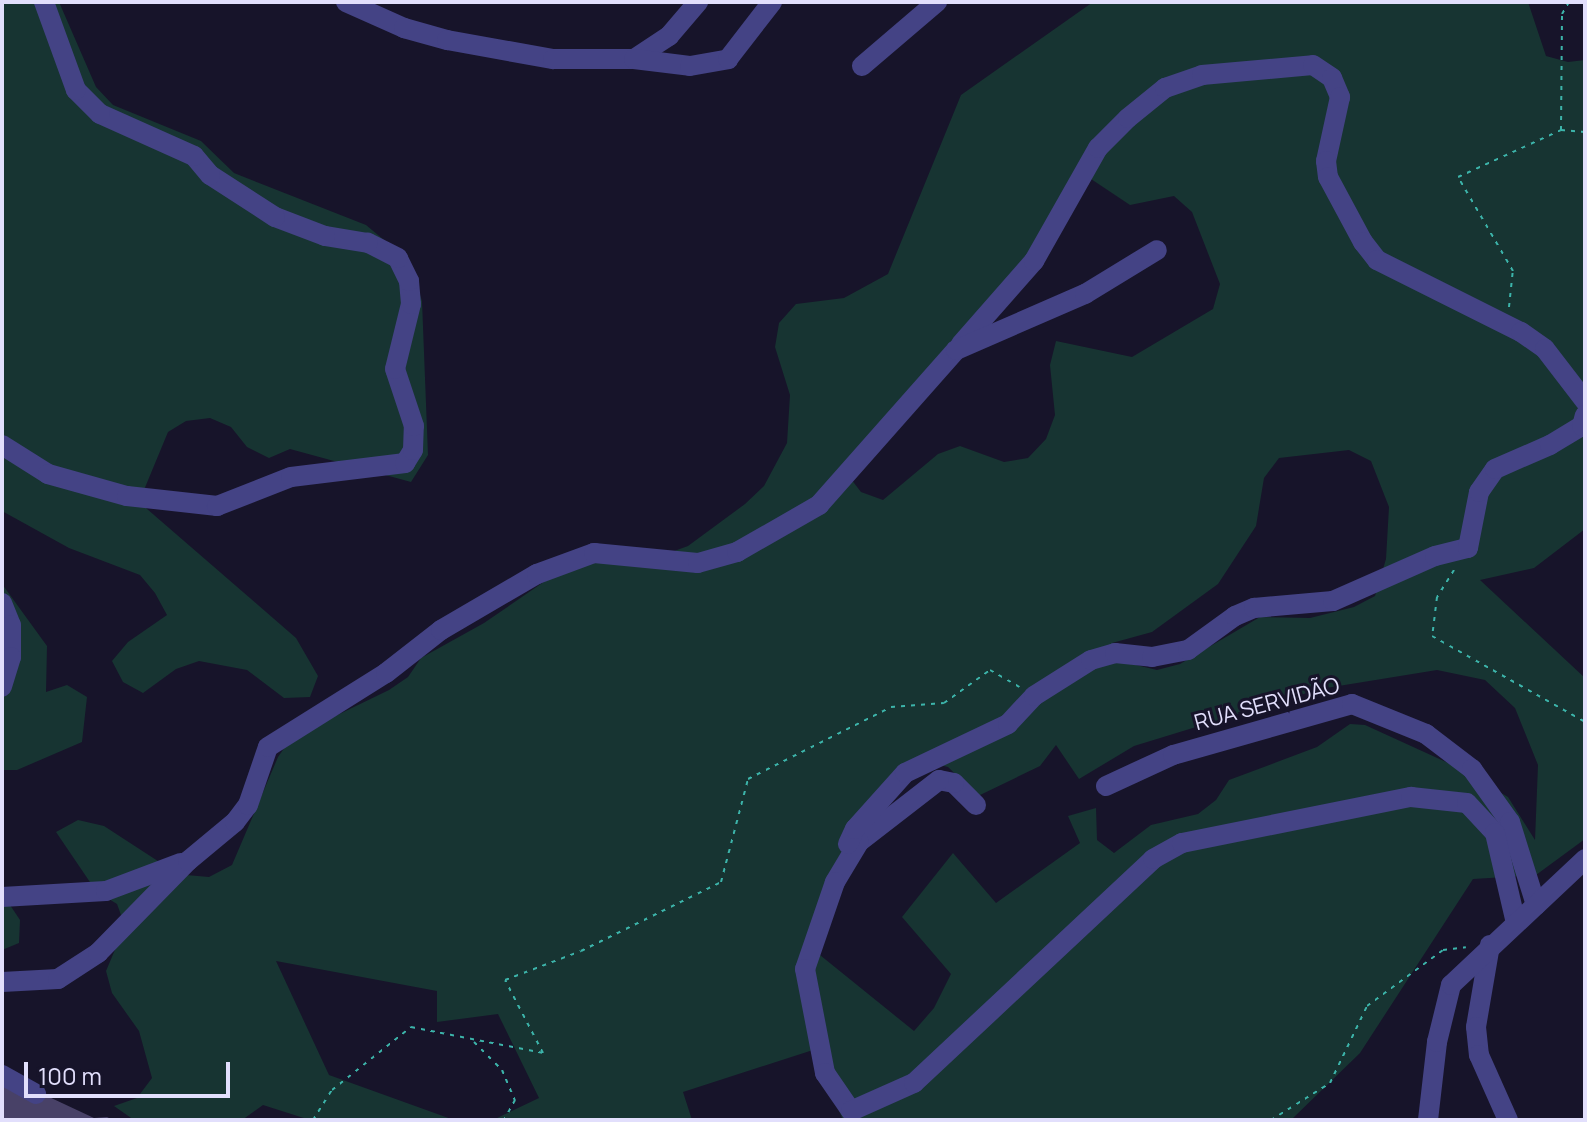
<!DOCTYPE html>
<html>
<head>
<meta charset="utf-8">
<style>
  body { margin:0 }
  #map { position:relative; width:1587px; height:1122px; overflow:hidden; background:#17142a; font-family:Manrope,sans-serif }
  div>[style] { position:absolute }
  .green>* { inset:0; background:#173432 }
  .building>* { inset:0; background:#484167 }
  .path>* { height:2px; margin-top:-1px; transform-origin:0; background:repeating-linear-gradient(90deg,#3cb4aa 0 4px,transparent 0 10px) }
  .minor>* { height:20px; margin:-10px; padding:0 10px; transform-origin:10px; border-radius:10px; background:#444385 }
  span { translate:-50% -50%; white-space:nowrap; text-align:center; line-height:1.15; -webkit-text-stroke:6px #17142a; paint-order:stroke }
  .street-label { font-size:22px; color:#e2dffc }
  .frame { position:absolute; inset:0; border:4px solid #e2dffc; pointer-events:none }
  .scale { position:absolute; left:24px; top:1062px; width:206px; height:36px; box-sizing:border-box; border:4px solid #e2dffc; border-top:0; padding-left:10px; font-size:24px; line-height:28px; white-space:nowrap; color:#e2dffc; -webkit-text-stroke:6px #17142a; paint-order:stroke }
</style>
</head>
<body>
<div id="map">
  <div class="green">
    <i style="clip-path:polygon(2px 2px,59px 2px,96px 87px,113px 105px,201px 141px,234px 173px,366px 225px,402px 255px,415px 279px,422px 301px,428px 455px,411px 482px,290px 449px,269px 458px,247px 447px,231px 427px,210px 418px,186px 421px,168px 432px,139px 502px,296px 638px,318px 676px,310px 697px,284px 698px,247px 670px,199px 661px,176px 669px,143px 693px,123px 682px,112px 661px,128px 642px,167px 615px,155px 593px,140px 575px,69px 548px,2px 511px)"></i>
    <i style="clip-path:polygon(evenodd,1093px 2px,1528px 2px,1546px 56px,1568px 62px,1585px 60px,1585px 529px,1534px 568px,1480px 580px,1585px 678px,1585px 839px,1536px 875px,1473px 879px,1360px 1053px,1291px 1120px,843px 1120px,813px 1050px,683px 1092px,692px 1120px,493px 1120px,539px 1098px,498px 1014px,437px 1022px,437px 991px,276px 961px,329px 1075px,454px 1120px,310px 1120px,263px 1105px,242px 1120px,134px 1120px,114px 1106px,137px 1098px,152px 1078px,139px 1031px,112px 993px,106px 971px,125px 926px,117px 904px,96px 891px,56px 832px,78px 820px,104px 826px,164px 865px,186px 875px,209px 877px,232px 865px,278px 757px,292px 737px,389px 690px,408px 677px,421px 658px,484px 623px,596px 546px,666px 554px,688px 546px,745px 504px,764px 486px,787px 443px,790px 395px,775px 347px,779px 323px,796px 304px,844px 298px,888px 274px,961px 95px,1093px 2px,1088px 177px,1130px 205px,1174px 196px,1192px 212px,1220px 284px,1213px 309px,1132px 357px,1056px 341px,1050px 365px,1055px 415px,1046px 439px,1028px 458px,1004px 462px,960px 446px,938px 454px,883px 500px,861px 492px,851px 479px,1088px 177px,1093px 2px,1349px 450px,1371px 461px,1389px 507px,1386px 559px,1375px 596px,1354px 607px,1310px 618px,1260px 617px,1180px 664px,1157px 670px,1132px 664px,1112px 643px,1152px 632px,1218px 584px,1256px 526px,1264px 478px,1279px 458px,1349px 450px,1093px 2px,1437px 670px,1485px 680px,1515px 708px,1538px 765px,1535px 840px,1508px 797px,1457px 767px,1365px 725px,1350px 724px,1317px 747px,1229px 780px,1216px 800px,1198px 814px,1151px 825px,1114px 853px,1097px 840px,1096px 808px,1068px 816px,1080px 843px,996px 903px,953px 853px,902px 917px,951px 974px,934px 1008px,914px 1031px,815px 951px,867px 821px,914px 773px,936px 764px,948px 767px,978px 796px,1040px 766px,1056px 745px,1079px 779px,1134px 746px,1320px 689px,1437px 670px)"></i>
    <i style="clip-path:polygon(2px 584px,47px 646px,46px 692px,67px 685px,87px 697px,82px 742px,17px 770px,2px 770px)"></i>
    <i style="clip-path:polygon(2px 893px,20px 920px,19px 943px,2px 950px)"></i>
  </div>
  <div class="building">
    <i style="clip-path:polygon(2px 1081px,32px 1089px,94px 1118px,107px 1117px,113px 1120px,2px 1120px)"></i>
  </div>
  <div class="path">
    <i style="left:1561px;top:130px;width:116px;rotate:-89.5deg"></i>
    <i style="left:1562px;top:14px;width:14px;rotate:-60deg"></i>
    <i style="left:1509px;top:307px;width:36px;rotate:-84deg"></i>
    <i style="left:1513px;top:271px;width:109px;rotate:-120.3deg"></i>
    <i style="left:1458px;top:177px;width:113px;rotate:-24.5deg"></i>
    <i style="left:1561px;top:130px;width:24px;rotate:5deg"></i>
    <i style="left:1454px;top:570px;width:32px;rotate:122deg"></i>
    <i style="left:1437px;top:597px;width:39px;rotate:97deg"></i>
    <i style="left:1432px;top:636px;width:176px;rotate:29.3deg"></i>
    <i style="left:474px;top:1042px;width:40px;rotate:45deg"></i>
    <i style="left:502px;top:1070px;width:33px;rotate:67deg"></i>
    <i style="left:515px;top:1100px;width:23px;rotate:119deg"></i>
    <i style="left:313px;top:1120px;width:36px;rotate:-58deg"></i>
    <i style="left:332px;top:1090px;width:101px;rotate:-38.6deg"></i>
    <i style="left:411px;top:1027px;width:135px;rotate:11.1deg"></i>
    <i style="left:543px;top:1053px;width:82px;rotate:-117.5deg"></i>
    <i style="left:505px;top:980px;width:81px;rotate:-20.9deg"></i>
    <i style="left:581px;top:951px;width:156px;rotate:-26.2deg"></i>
    <i style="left:721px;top:882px;width:106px;rotate:-75.3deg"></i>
    <i style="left:748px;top:779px;width:160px;rotate:-26.7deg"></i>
    <i style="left:891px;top:707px;width:53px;rotate:-4.3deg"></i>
    <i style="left:944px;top:703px;width:57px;rotate:-35.7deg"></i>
    <i style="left:990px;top:670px;width:34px;rotate:30deg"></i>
    <i style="left:1271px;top:1120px;width:70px;rotate:-32.1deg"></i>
    <i style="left:1330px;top:1083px;width:85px;rotate:-64.3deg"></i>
    <i style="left:1367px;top:1006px;width:94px;rotate:-36.4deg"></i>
    <i style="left:1443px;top:950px;width:23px;rotate:-7deg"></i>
  </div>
  <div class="minor">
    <i style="left:346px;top:2px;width:64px;rotate:24.1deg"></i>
    <i style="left:404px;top:28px;width:45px;rotate:15.6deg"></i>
    <i style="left:447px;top:40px;width:108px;rotate:10.2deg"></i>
    <i style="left:553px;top:59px;width:81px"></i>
    <i style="left:634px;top:59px;width:42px;rotate:-33.3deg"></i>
    <i style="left:669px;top:36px;width:45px;rotate:-49.5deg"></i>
    <i style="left:634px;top:59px;width:56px;rotate:7.1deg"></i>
    <i style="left:690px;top:66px;width:39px;rotate:-10deg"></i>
    <i style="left:728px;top:59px;width:72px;rotate:-52.3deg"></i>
    <i style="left:862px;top:66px;width:99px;rotate:-40.5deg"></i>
    <i style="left:961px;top:344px;width:111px;rotate:-48.7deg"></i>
    <i style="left:1034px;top:261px;width:130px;rotate:-60.5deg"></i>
    <i style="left:1098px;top:148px;width:42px;rotate:-45deg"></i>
    <i style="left:1128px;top:118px;width:48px;rotate:-39deg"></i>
    <i style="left:1165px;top:88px;width:39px;rotate:-19deg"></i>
    <i style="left:1202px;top:75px;width:111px;rotate:-5.1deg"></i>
    <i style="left:1313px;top:65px;width:23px;rotate:34deg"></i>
    <i style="left:1332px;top:78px;width:21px;rotate:67deg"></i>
    <i style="left:1340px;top:97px;width:66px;rotate:102.3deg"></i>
    <i style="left:1326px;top:161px;width:16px;rotate:83deg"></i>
    <i style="left:1328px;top:177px;width:74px;rotate:61.7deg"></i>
    <i style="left:1363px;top:242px;width:23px;rotate:52deg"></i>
    <i style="left:1377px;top:260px;width:161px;rotate:26.6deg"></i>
    <i style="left:1521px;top:332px;width:29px;rotate:35deg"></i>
    <i style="left:1545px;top:349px;width:66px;rotate:52.4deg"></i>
    <i style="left:2px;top:445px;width:54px;rotate:32.2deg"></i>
    <i style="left:48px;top:474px;width:82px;rotate:15.6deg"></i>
    <i style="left:127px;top:496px;width:91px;rotate:6.3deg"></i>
    <i style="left:217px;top:506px;width:79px;rotate:-21.4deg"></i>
    <i style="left:291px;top:477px;width:115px;rotate:-7deg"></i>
    <i style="left:405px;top:463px;width:15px;rotate:-58deg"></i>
    <i style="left:413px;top:450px;width:24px;rotate:-88deg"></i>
    <i style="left:414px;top:426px;width:60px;rotate:-108.4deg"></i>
    <i style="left:395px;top:369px;width:67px;rotate:-76.2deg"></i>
    <i style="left:411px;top:304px;width:23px;rotate:-95deg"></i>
    <i style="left:409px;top:281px;width:25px;rotate:-116deg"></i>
    <i style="left:398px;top:258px;width:34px;rotate:-153deg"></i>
    <i style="left:368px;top:243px;width:44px;rotate:-170.8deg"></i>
    <i style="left:325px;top:236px;width:53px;rotate:-159.2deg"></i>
    <i style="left:275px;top:217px;width:77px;rotate:-147.1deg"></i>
    <i style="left:210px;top:175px;width:25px;rotate:-130deg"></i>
    <i style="left:194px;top:156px;width:103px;rotate:-155.9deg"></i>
    <i style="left:100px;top:114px;width:34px;rotate:-135deg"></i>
    <i style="left:76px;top:90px;width:94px;rotate:-110deg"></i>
    <i style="left:2px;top:603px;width:24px;rotate:68deg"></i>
    <i style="left:11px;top:625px;width:32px;rotate:90deg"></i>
    <i style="left:11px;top:657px;width:31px;rotate:107deg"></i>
    <i style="left:1106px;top:786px;width:74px;rotate:-24.8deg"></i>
    <i style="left:1173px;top:755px;width:186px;rotate:-15.9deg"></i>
    <i style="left:1352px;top:704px;width:80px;rotate:22.1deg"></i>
    <i style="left:1426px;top:734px;width:58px;rotate:37.3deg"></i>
    <i style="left:1472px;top:769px;width:65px;rotate:54.4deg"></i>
    <i style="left:1510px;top:822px;width:87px;rotate:72.6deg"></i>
    <i style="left:976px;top:805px;width:31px;rotate:-135deg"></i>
    <i style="left:954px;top:783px;width:15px;rotate:-169deg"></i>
    <i style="left:939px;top:780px;width:101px;rotate:142.2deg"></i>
    <i style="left:859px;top:842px;width:47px;rotate:121deg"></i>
    <i style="left:835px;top:882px;width:92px;rotate:109deg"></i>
    <i style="left:805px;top:969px;width:106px;rotate:79.1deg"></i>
    <i style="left:825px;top:1073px;width:46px;rotate:55.6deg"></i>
    <i style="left:851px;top:1111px;width:69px;rotate:-24deg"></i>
    <i style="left:914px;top:1083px;width:328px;rotate:-43.1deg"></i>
    <i style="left:1153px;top:859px;width:33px;rotate:-29deg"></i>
    <i style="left:1182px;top:843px;width:234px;rotate:-11.4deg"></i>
    <i style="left:1411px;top:797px;width:56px;rotate:6.1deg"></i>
    <i style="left:1467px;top:803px;width:41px;rotate:47deg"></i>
    <i style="left:1495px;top:833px;width:92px;rotate:76.9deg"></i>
    <i style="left:848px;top:844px;width:17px;rotate:-65deg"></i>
    <i style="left:855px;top:829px;width:75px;rotate:-48.2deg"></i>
    <i style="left:905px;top:773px;width:114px;rotate:-25.4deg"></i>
    <i style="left:1008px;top:724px;width:38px;rotate:-47deg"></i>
    <i style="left:1034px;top:696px;width:67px;rotate:-32.3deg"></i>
    <i style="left:1091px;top:660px;width:25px;rotate:-16deg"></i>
    <i style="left:1115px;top:653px;width:37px;rotate:6deg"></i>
    <i style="left:1152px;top:657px;width:37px;rotate:-11deg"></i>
    <i style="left:1188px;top:650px;width:58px;rotate:-35.9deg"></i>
    <i style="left:1235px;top:616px;width:21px;rotate:-23deg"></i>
    <i style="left:1254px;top:608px;width:79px;rotate:-5.1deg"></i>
    <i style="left:1333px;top:601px;width:111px;rotate:-23.8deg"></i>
    <i style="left:1435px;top:556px;width:34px;rotate:-14deg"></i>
    <i style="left:1468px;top:548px;width:57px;rotate:-78.9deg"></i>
    <i style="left:1479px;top:492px;width:28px;rotate:-55deg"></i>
    <i style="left:1495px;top:469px;width:60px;rotate:-23.6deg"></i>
    <i style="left:1550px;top:445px;width:37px;rotate:-31deg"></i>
    <i style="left:1582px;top:426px;width:11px;rotate:-75deg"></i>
    <i style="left:2px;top:897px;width:104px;rotate:-3.3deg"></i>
    <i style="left:106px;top:891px;width:80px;rotate:-20.5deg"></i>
    <i style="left:1490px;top:945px;width:83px;rotate:99.7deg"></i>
    <i style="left:1476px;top:1027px;width:28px;rotate:84deg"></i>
    <i style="left:1479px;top:1055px;width:71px;rotate:66deg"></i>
    <i style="left:2px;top:982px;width:56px;rotate:-3.1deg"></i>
    <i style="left:58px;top:979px;width:48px;rotate:-33deg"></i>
    <i style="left:98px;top:953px;width:129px;rotate:-45.6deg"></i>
    <i style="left:188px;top:861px;width:61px;rotate:-39.7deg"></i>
    <i style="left:235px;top:822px;width:21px;rotate:-53deg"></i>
    <i style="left:248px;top:805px;width:61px;rotate:-71deg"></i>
    <i style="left:268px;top:747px;width:139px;rotate:-32.1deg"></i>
    <i style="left:386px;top:673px;width:70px;rotate:-38deg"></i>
    <i style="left:441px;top:630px;width:111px;rotate:-30.3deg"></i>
    <i style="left:537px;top:574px;width:61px;rotate:-20.2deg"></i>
    <i style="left:594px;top:553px;width:104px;rotate:5.5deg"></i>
    <i style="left:698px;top:563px;width:41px;rotate:-15.8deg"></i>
    <i style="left:737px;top:552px;width:95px;rotate:-29.8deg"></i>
    <i style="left:819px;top:505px;width:207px;rotate:-48.5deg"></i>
    <i style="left:956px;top:350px;width:141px;rotate:-23.5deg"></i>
    <i style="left:1085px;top:294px;width:84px;rotate:-31.4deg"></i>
    <i style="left:2px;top:1075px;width:39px;rotate:29deg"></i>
    <i style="left:1428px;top:1120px;width:79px;rotate:-83.4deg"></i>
    <i style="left:1437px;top:1042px;width:59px;rotate:-76.2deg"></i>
    <i style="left:1451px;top:985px;width:184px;rotate:-43.2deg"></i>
  </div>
  <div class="street-label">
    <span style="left:1267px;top:704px;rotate:-15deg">RUA SERVIDÃO</span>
  </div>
  <div class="frame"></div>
  <div class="scale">100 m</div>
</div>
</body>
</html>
